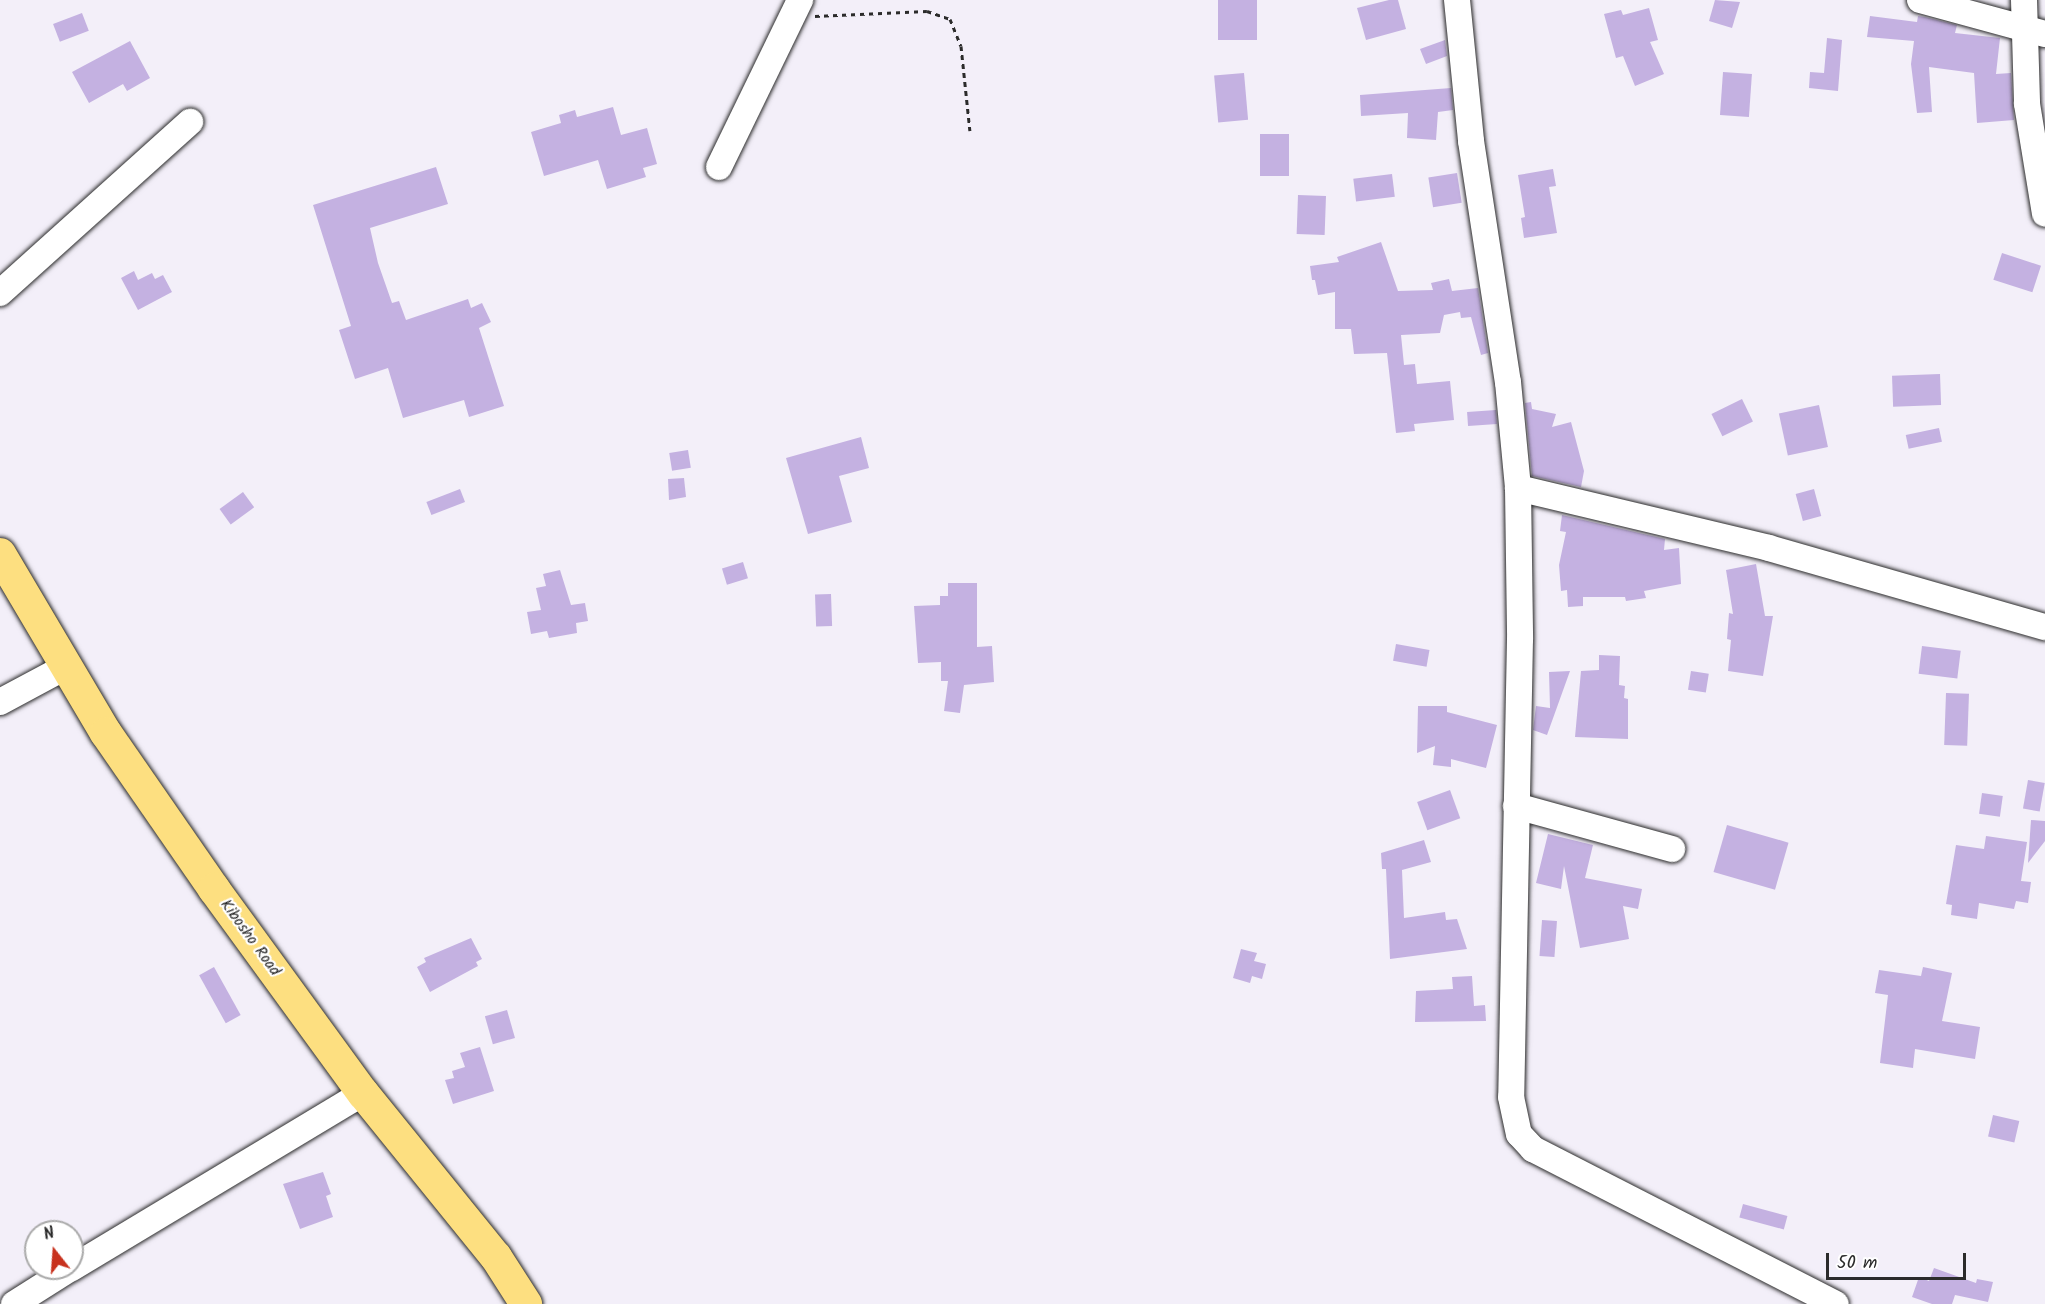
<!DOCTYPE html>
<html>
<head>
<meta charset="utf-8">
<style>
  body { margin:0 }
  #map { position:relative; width:2045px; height:1304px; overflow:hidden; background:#f3eff9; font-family:Kalam,sans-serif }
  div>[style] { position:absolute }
  .building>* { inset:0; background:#c4b1e1; transform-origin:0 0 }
  .path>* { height:3px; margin-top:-1.5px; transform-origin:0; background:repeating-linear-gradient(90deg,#2b2b2b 0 4.5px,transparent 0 9px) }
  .roads { filter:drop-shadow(0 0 2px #2b2b2b) drop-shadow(0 0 2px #2b2b2b) }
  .minor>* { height:26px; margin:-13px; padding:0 13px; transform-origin:13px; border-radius:13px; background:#fff }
  .major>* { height:32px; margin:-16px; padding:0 16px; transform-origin:16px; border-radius:16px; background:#fddf80 }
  span { translate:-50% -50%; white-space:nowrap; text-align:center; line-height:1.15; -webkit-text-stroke:4.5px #fff; paint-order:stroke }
  .street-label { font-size:16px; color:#2b2b2b }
  .north { position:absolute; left:24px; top:1220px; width:60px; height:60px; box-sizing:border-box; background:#fff; border:2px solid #aaa; border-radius:50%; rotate:343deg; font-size:16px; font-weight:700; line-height:24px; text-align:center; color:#2b2b2b }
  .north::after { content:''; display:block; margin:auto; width:21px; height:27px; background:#c8321e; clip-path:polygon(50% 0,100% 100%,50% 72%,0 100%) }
  .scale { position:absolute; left:1826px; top:1253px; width:140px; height:27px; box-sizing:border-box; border:3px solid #2b2b2b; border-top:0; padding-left:8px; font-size:18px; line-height:21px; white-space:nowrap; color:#2b2b2b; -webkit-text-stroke:4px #fff; paint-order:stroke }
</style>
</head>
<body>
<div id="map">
  <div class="building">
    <i style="left:1218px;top:0;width:39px;height:40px"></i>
    <i style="clip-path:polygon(1389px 0,1398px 0,1406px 29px,1366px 40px,1357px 8px)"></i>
    <i style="clip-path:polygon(1715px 0,1740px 2px,1732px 28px,1709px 21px)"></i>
    <i style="clip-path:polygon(1649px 8px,1658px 40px,1650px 42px,1664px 74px,1635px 86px,1623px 56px,1616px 58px,1604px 14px,1621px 10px,1623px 15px)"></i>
    <i style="left:82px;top:13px;width:19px;height:31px;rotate:69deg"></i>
    <i style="clip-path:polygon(1870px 16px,1917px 22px,1918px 16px,1925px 17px,1957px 25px,1955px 33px,2000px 38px,1996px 74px,2011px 73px,2014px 120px,1977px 123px,1974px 73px,1929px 67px,1932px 112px,1917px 113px,1911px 64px,1914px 41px,1867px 37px)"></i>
    <i style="clip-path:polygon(1827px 38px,1842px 40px,1838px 91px,1809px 88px,1810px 72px,1824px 73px)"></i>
    <i style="clip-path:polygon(1445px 40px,1447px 56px,1426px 64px,1420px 49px)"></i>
    <i style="clip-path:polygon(130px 41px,150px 78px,127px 91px,123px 84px,89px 103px,72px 72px)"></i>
    <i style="left:1723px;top:72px;width:29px;height:43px;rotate:4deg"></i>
    <i style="left:1244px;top:73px;width:47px;height:30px;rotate:85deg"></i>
    <i style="clip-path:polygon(1451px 88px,1453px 110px,1438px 112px,1436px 140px,1407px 138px,1408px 113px,1361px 116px,1360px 95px)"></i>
    <i style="clip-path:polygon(613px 107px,621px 135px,647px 128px,657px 164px,643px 168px,646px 177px,607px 189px,598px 160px,544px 176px,531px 132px,561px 123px,559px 115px,575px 110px,577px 117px)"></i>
    <i style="left:1260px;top:134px;width:29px;height:42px"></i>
    <i style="clip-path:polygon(436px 167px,448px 204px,370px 228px,378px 263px,392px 303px,399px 301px,406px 320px,468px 299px,471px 308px,482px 303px,491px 322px,479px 328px,504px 406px,469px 417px,464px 400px,403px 418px,388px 368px,355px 379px,339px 330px,351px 326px,313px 205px)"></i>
    <i style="clip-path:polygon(1553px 169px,1556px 186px,1549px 187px,1557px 233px,1524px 238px,1521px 218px,1525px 217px,1518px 175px)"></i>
    <i style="left:1457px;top:173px;width:30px;height:29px;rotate:81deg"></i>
    <i style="left:1392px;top:174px;width:23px;height:39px;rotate:83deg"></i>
    <i style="left:1298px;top:195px;width:28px;height:39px;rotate:2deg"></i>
    <i style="clip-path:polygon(1381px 242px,1398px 291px,1433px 290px,1431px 283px,1449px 279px,1452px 291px,1478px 288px,1488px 353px,1481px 355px,1471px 317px,1461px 318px,1460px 312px,1444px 315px,1440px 333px,1401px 335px,1404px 365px,1415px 364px,1417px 384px,1450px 381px,1454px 420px,1414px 424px,1415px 431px,1396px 433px,1387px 353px,1354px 354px,1351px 329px,1335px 329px,1335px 292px,1318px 295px,1315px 280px,1312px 280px,1310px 266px,1339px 262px,1337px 257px)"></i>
    <i style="left:2002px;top:253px;width:41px;height:28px;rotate:18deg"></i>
    <i style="clip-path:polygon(134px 271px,138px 280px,152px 273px,155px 279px,163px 275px,172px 292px,138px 310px,121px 278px)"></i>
    <i style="left:1940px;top:374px;width:31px;height:48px;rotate:88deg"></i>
    <i style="left:1742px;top:399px;width:25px;height:34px;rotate:64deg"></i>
    <i style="clip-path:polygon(1531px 402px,1532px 409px,1556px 414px,1552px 427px,1571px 422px,1584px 471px,1581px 487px,1532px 476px,1525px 403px)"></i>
    <i style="left:1819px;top:405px;width:43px;height:41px;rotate:78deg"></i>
    <i style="left:1496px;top:410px;width:14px;height:29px;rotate:86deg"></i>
    <i style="left:1939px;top:428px;width:14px;height:34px;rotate:78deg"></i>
    <i style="clip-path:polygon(861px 437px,869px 468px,839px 476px,852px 522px,808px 534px,786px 458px)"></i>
    <i style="left:688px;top:450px;width:18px;height:19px;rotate:81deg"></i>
    <i style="clip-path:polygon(684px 478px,686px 497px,669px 500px,668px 479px)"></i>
    <i style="left:460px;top:489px;width:14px;height:36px;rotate:69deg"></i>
    <i style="left:1814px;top:489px;width:28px;height:19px;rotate:75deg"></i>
    <i style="left:243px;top:492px;width:19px;height:29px;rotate:54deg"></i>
    <i style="clip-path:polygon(1562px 515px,1665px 539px,1664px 550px,1679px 548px,1681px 584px,1644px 591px,1646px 598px,1626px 601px,1625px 597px,1583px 597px,1583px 606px,1568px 607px,1567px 590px,1561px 591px,1559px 565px,1566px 532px,1560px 531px)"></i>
    <i style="left:743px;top:562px;width:17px;height:22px;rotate:73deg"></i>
    <i style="clip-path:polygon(1756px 564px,1765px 616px,1773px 616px,1763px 676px,1728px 671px,1731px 640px,1727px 639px,1729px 613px,1733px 614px,1726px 570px)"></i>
    <i style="clip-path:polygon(560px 570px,571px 605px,585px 603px,588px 621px,576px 623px,577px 633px,549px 638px,547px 631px,531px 634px,527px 612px,541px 610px,536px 588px,546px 586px,543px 574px)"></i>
    <i style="clip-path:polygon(948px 583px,977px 583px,977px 647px,992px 646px,994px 682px,964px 685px,960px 713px,944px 711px,948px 681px,941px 681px,941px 662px,918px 663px,914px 606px,940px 605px,940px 596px,948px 596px)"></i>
    <i style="left:831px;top:594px;width:32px;height:16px;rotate:88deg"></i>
    <i style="left:1396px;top:644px;width:34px;height:17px;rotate:10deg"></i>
    <i style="left:1922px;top:646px;width:39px;height:28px;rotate:7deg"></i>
    <i style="clip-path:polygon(1599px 655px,1620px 656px,1619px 685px,1625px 686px,1624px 698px,1628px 699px,1628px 739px,1575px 737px,1581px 671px,1599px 670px)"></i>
    <i style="clip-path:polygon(1570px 671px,1547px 735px,1533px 730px,1536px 706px,1550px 708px,1549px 672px)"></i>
    <i style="left:1691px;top:671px;width:18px;height:19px;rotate:9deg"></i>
    <i style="left:1946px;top:693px;width:23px;height:52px;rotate:2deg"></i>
    <i style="clip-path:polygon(1418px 706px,1447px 706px,1447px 712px,1497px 725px,1486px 768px,1451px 759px,1451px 767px,1433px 765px,1435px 746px,1417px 753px)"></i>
    <i style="left:2028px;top:780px;width:17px;height:29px;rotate:10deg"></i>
    <i style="left:1450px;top:790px;width:30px;height:35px;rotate:70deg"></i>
    <i style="left:1982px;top:793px;width:21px;height:21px;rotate:8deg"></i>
    <i style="clip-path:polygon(2031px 820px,2045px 821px,2045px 841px,2028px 863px)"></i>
    <i style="left:1727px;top:825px;width:64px;height:49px;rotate:16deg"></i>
    <i style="clip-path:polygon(1548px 834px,1593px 845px,1585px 878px,1642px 889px,1638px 909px,1623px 906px,1629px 939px,1580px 948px,1564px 866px,1561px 889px,1536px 883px)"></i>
    <i style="clip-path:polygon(1986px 836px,2027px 842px,2021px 881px,2031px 882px,2028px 903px,2016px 901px,2014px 909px,1979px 903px,1977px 919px,1951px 915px,1952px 905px,1946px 904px,1956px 845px,1984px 849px)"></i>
    <i style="clip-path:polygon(1424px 840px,1431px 862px,1402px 870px,1404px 918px,1445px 912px,1446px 920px,1457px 919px,1467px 949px,1390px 959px,1386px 869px,1382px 869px,1381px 853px)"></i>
    <i style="left:1542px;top:920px;width:15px;height:36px;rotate:4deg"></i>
    <i style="clip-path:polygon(471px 938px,482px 959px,476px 962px,478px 966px,430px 992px,417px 967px,426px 962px,424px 958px)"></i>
    <i style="clip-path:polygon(1241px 949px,1257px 953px,1254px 961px,1266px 964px,1262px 979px,1252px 976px,1250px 983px,1233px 978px)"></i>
    <i style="left:214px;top:967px;width:55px;height:17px;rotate:61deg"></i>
    <i style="clip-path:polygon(1923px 967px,1952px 973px,1942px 1021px,1980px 1027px,1975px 1059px,1915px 1049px,1913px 1068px,1880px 1063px,1888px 995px,1875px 993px,1879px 970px,1921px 976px)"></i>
    <i style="clip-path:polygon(1472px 976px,1474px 1006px,1485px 1005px,1486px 1021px,1415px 1022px,1416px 991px,1453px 989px,1452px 977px)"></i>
    <i style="left:507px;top:1010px;width:29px;height:23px;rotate:74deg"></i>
    <i style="clip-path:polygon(480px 1047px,494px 1091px,453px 1104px,445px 1080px,454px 1078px,452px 1071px,465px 1067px,460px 1053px)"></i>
    <i style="left:1993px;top:1115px;width:27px;height:22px;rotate:13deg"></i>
    <i style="clip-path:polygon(323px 1172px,331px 1194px,326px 1196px,333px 1217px,300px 1229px,283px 1184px)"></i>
    <i style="left:1743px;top:1204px;width:46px;height:14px;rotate:15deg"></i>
    <i style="clip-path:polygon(1934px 1268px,1976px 1283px,1977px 1279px,1993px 1282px,1988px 1302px,1955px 1295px,1952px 1304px,1932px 1304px,1912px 1297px,1919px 1277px,1929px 1281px)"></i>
  </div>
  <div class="path">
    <i style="left:815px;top:16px;width:112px;rotate:-2.6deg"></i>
    <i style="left:927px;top:11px;width:24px;rotate:19deg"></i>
    <i style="left:950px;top:19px;width:29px;rotate:68deg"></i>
    <i style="left:961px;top:46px;width:85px;rotate:84deg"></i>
  </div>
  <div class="roads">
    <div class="minor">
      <i style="left:1457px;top:0;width:142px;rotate:84.3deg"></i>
      <i style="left:1471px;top:141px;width:244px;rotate:81.3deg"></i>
      <i style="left:1508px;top:382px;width:106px;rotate:84.6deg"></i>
      <i style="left:1518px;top:488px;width:151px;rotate:89.2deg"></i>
      <i style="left:1520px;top:639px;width:458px;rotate:91.1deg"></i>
      <i style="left:1511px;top:1097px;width:38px;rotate:78deg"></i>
      <i style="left:1519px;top:1134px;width:21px;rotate:47deg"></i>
      <i style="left:1533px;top:1149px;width:340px;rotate:27.1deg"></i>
      <i style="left:1920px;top:0;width:130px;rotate:15.2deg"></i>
      <i style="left:2024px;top:0;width:104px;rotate:88.3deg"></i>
      <i style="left:2027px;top:104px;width:111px;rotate:80.7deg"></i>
      <i style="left:719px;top:167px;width:186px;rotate:-64.1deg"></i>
      <i style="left:0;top:293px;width:256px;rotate:-42deg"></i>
      <i style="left:1518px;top:488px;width:258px;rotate:13.4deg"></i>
      <i style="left:1769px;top:548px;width:287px;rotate:16deg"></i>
      <i style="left:0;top:702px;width:76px;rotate:-28.2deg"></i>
      <i style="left:1516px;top:806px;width:162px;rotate:15.4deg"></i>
      <i style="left:72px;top:1268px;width:340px;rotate:-31deg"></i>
      <i style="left:14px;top:1304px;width:67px;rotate:-32.3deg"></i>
    </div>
    <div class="major">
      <i style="left:0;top:554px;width:208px;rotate:59.4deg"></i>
      <i style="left:106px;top:733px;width:190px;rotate:55.3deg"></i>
      <i style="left:214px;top:889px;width:253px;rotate:53.9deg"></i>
      <i style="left:363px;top:1093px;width:211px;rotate:51deg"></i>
      <i style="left:496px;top:1257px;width:56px;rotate:57.4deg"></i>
    </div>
  </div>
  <div class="street-label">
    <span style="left:250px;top:938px;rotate:54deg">Kibosho Road</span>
  </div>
  <div class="north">N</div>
  <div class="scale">50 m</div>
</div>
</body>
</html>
